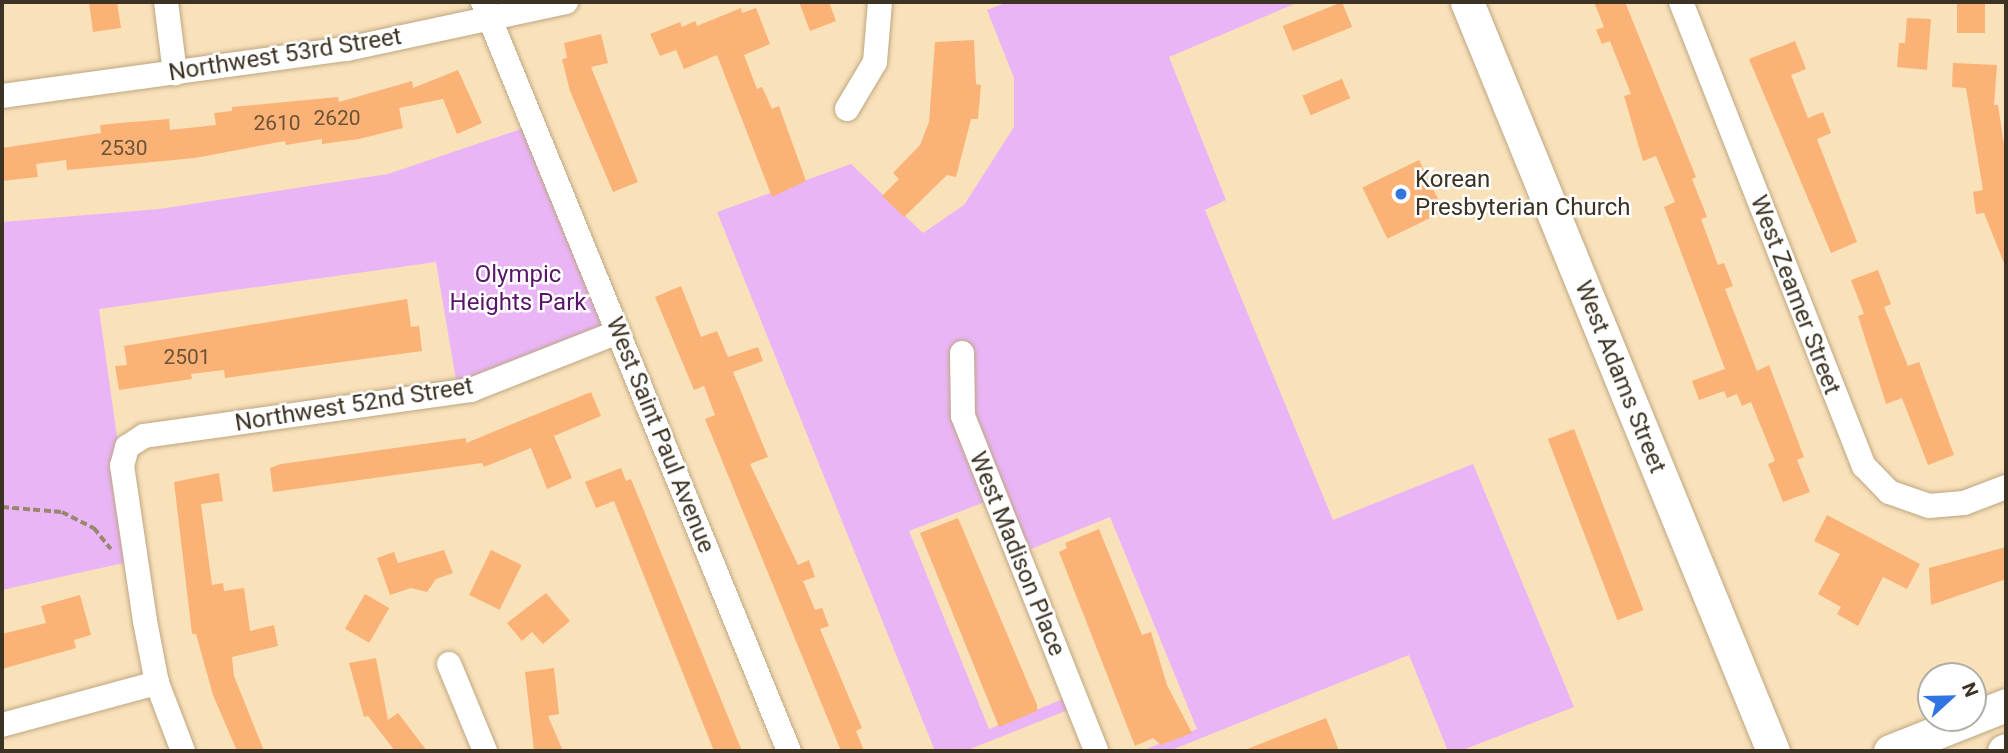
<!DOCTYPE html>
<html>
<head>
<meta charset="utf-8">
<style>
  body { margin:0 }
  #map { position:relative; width:2008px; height:753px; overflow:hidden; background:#f9e1ba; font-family:Roboto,sans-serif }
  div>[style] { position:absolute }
  .green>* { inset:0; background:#eab5f7 }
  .building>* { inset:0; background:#fab276; transform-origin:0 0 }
  .path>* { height:3.5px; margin-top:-1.75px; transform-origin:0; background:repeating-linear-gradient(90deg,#97876c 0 7px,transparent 0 10.5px) }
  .roads { filter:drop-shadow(0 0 2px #bda681) drop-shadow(0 0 2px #bda681) }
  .minor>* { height:24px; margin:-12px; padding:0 12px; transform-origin:12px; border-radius:12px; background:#fff }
  .secondary>* { height:33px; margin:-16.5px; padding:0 16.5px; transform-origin:16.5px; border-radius:16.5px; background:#fff }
  .dots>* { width:19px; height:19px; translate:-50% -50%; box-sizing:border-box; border:4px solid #fff; border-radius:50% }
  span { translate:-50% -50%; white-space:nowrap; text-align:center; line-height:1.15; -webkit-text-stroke:5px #fff; paint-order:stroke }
  .number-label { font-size:21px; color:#6c5338 }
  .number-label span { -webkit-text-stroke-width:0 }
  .street-label { font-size:24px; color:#3d3324 }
  .poi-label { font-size:24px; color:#3d3324 }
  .left { translate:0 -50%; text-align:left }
  .park-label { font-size:24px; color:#591568 }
  .frame { position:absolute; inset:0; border:4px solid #3d3324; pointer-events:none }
  .north { position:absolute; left:1917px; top:662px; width:70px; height:70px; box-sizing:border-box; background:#fff; border:2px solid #b1ada7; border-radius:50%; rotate:68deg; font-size:19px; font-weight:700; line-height:28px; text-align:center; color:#3d3324 }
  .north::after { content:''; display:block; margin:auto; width:24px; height:32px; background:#3175e2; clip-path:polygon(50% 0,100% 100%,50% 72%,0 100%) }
</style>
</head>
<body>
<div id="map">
  <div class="green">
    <i style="clip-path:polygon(1008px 2px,1299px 2px,1169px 57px,1226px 200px,1205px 210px,1333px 520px,1473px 464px,1574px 707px,1460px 751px,1448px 751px,1409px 655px,1169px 751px,1141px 751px,1197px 729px,1110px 517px,1016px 555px,993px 499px,909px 531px,989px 729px,1073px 695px,1078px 706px,965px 751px,935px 751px,717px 212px,851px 164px,923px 233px,964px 205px,1014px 127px,1014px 78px,987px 10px)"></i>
    <i style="clip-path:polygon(533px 125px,618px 332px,458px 392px,436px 262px,99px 309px,117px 437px,127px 447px,137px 560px,2px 590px,2px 222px,159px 209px,388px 174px)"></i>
  </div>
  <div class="building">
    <i style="clip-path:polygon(89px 2px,117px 2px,121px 28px,93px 32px)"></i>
    <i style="clip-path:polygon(799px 2px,829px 2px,836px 21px,810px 31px)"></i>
    <i style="left:1342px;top:2px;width:27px;height:64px;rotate:68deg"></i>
    <i style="clip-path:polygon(1594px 2px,1625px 2px,1696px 177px,1692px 179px,1707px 217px,1701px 219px,1718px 265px,1724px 263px,1733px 286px,1725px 289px,1757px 371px,1769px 365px,1804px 457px,1797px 460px,1810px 492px,1783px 502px,1768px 464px,1775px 461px,1751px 402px,1742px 406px,1737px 394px,1727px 398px,1724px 391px,1699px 400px,1692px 381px,1725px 369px,1664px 207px,1675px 202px,1656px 156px,1643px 161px,1624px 96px,1631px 94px,1610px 41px,1602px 44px,1596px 30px,1604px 27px)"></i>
    <i style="left:1957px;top:2px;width:28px;height:31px"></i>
    <i style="clip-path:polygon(741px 8px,742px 13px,756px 8px,770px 44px,744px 55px,757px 89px,762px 87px,772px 109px,779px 106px,806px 181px,772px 197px,717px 55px,684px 69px,676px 50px,660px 56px,650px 34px,680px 22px,682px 27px,695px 21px,697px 26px)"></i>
    <i style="clip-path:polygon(1907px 18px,1931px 19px,1927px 70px,1897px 67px,1899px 43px,1905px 43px)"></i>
    <i style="clip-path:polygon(601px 34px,608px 63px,591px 67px,638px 182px,613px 192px,570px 91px,562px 59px,567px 58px,564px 43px)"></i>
    <i style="clip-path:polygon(974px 40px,976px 84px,981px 85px,978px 119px,971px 119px,956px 177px,947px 175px,904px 217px,882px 196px,899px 179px,893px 173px,920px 145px,929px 122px,935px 42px)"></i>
    <i style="clip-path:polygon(1795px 41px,1806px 69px,1791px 75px,1808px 118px,1823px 112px,1831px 133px,1817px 139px,1857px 242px,1831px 253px,1749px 59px)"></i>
    <i style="clip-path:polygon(1953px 63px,1997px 65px,1994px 105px,1998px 105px,2006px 158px,2006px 268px,1984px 213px,1976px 214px,1973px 192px,1983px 190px,1966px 88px,1952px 87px)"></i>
    <i style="clip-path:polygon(458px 70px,482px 123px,457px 134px,443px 99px,399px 108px,403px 128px,359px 139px,322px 144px,322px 139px,286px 145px,285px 141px,195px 158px,67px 170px,66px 160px,36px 164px,38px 177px,2px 181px,2px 148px,101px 133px,100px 125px,120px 123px,169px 119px,170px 130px,216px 125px,214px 113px,232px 111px,232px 107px,338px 97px,339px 102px,412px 81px,413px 88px)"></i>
    <i style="left:1342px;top:79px;width:21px;height:43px;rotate:67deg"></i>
    <i style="left:1419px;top:160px;width:57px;height:63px;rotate:64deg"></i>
    <i style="clip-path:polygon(1878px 270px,1891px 304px,1884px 307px,1908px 366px,1919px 362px,1954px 455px,1928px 465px,1902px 398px,1886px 404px,1858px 316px,1864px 314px,1851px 280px)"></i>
    <i style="clip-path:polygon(681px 286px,701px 337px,717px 331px,728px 357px,758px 347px,763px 361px,733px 372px,768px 457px,750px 464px,798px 565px,809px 560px,815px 577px,803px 581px,815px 610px,822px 608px,829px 626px,820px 629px,862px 728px,856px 731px,864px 751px,841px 751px,705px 419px,715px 415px,704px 386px,694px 390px,655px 297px)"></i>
    <i style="clip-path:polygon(407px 299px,411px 327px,419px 326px,422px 351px,225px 378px,224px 370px,191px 374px,192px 379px,119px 390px,115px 366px,127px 365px,124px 346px)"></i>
    <i style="clip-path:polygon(591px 392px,601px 416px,554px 436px,572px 478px,547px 489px,531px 448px,484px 467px,482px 463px,273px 492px,270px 468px,281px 464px,466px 438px,466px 443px)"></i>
    <i style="left:1574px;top:429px;width:194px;height:28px;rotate:69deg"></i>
    <i style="clip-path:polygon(621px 468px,626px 481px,631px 479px,742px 751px,714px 751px,614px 501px,596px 508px,585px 482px)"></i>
    <i style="clip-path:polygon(219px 473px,223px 501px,201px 504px,212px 585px,223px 583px,224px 591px,244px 588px,250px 631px,274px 625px,278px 646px,232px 657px,234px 676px,264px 751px,237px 751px,213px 695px,196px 634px,192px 634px,174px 482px)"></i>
    <i style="clip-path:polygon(1827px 515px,1920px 564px,1907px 589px,1883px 577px,1858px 626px,1837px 614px,1841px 607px,1818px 594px,1840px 554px,1814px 541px)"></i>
    <i style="clip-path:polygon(958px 518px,1037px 705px,1037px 711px,999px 727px,920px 533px)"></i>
    <i style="clip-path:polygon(1099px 529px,1142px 635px,1151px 632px,1167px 685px,1192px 733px,1161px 745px,1153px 738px,1135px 746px,1059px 552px,1067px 548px,1065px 543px)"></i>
    <i style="clip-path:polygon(2006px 547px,2006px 579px,1931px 605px,1929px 568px)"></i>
    <i style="clip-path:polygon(444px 550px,453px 573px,436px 579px,427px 592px,411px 588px,390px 595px,377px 558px,394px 552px,398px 563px)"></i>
    <i style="left:491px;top:550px;width:34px;height:50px;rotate:26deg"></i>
    <i style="clip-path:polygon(546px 593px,570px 621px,543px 644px,532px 632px,522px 641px,507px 623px)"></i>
    <i style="left:365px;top:594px;width:28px;height:40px;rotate:30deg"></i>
    <i style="clip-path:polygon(80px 595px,91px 635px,74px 640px,76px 648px,2px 669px,2px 634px,46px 623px,41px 606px)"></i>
    <i style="clip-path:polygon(376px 658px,388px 720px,398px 713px,427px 751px,395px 751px,368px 716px,364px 717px,349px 663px)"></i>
    <i style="clip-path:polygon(554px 668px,559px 714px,548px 716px,563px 751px,534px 751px,525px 672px)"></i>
    <i style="clip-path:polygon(1326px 718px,1339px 751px,1245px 751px,1245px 750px)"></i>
  </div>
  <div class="path">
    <i style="left:2px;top:507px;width:60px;rotate:4.8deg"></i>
    <i style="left:62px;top:512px;width:36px;rotate:27deg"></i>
    <i style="left:94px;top:528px;width:27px;rotate:51deg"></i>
  </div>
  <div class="roads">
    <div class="minor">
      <i style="left:166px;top:2px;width:72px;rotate:82.8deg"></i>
      <i style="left:483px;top:2px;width:809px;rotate:67.78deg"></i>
      <i style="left:1681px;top:2px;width:499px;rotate:68.5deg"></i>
      <i style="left:1864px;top:466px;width:36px;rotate:46deg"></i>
      <i style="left:1889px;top:492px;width:42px;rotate:19.3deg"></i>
      <i style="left:1929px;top:506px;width:35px;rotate:-5deg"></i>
      <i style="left:1964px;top:503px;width:45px;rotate:-20.9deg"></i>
      <i style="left:2px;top:96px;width:348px;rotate:-7.8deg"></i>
      <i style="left:347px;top:49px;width:224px;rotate:-12.1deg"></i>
      <i style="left:847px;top:109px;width:55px;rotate:-59.2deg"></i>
      <i style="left:875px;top:62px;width:60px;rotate:-85.2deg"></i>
      <i style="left:962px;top:353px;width:63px;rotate:89.1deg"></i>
      <i style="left:963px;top:416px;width:360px;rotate:68.3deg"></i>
      <i style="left:449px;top:664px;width:94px;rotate:67.5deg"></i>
      <i style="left:2px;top:725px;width:161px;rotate:-15.2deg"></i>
      <i style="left:183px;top:751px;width:73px;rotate:-110.9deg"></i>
      <i style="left:157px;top:683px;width:63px;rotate:-101deg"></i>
      <i style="left:145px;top:621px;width:157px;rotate:-98.4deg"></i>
      <i style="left:122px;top:466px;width:20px;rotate:-75deg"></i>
      <i style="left:127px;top:447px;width:20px;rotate:-33deg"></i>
      <i style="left:144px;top:436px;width:330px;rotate:-8deg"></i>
      <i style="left:471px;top:390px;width:158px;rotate:-21.5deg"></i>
    </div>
    <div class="secondary">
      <i style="left:1467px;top:2px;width:809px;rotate:67.78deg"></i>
      <i style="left:1890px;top:751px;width:125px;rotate:-21.6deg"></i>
      <i style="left:2004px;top:751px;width:2px;rotate:-27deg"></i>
    </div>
  </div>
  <div class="dots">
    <i style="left:1401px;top:194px;background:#3175e2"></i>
  </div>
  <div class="number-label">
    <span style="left:337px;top:118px">2620</span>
    <span style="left:277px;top:123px">2610</span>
    <span style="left:124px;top:148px">2530</span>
    <span style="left:187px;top:357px">2501</span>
  </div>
  <div class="street-label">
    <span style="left:285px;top:55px;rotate:-9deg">Northwest 53rd Street</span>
    <span style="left:1795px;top:295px;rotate:69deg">West Zeamer Street</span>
    <span style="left:1620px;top:377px;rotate:68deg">West Adams Street</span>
    <span style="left:354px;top:405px;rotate:-9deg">Northwest 52nd Street</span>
    <span style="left:660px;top:435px;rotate:68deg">West Saint Paul Avenue</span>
    <span style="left:1017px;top:554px;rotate:68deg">West Madison Place</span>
  </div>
  <div class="poi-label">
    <span class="left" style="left:1415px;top:194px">Korean<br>Presbyterian Church</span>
  </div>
  <div class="park-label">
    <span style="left:518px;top:289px">Olympic<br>Heights Park</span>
  </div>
  <div class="frame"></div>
  <div class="north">N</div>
</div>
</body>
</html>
